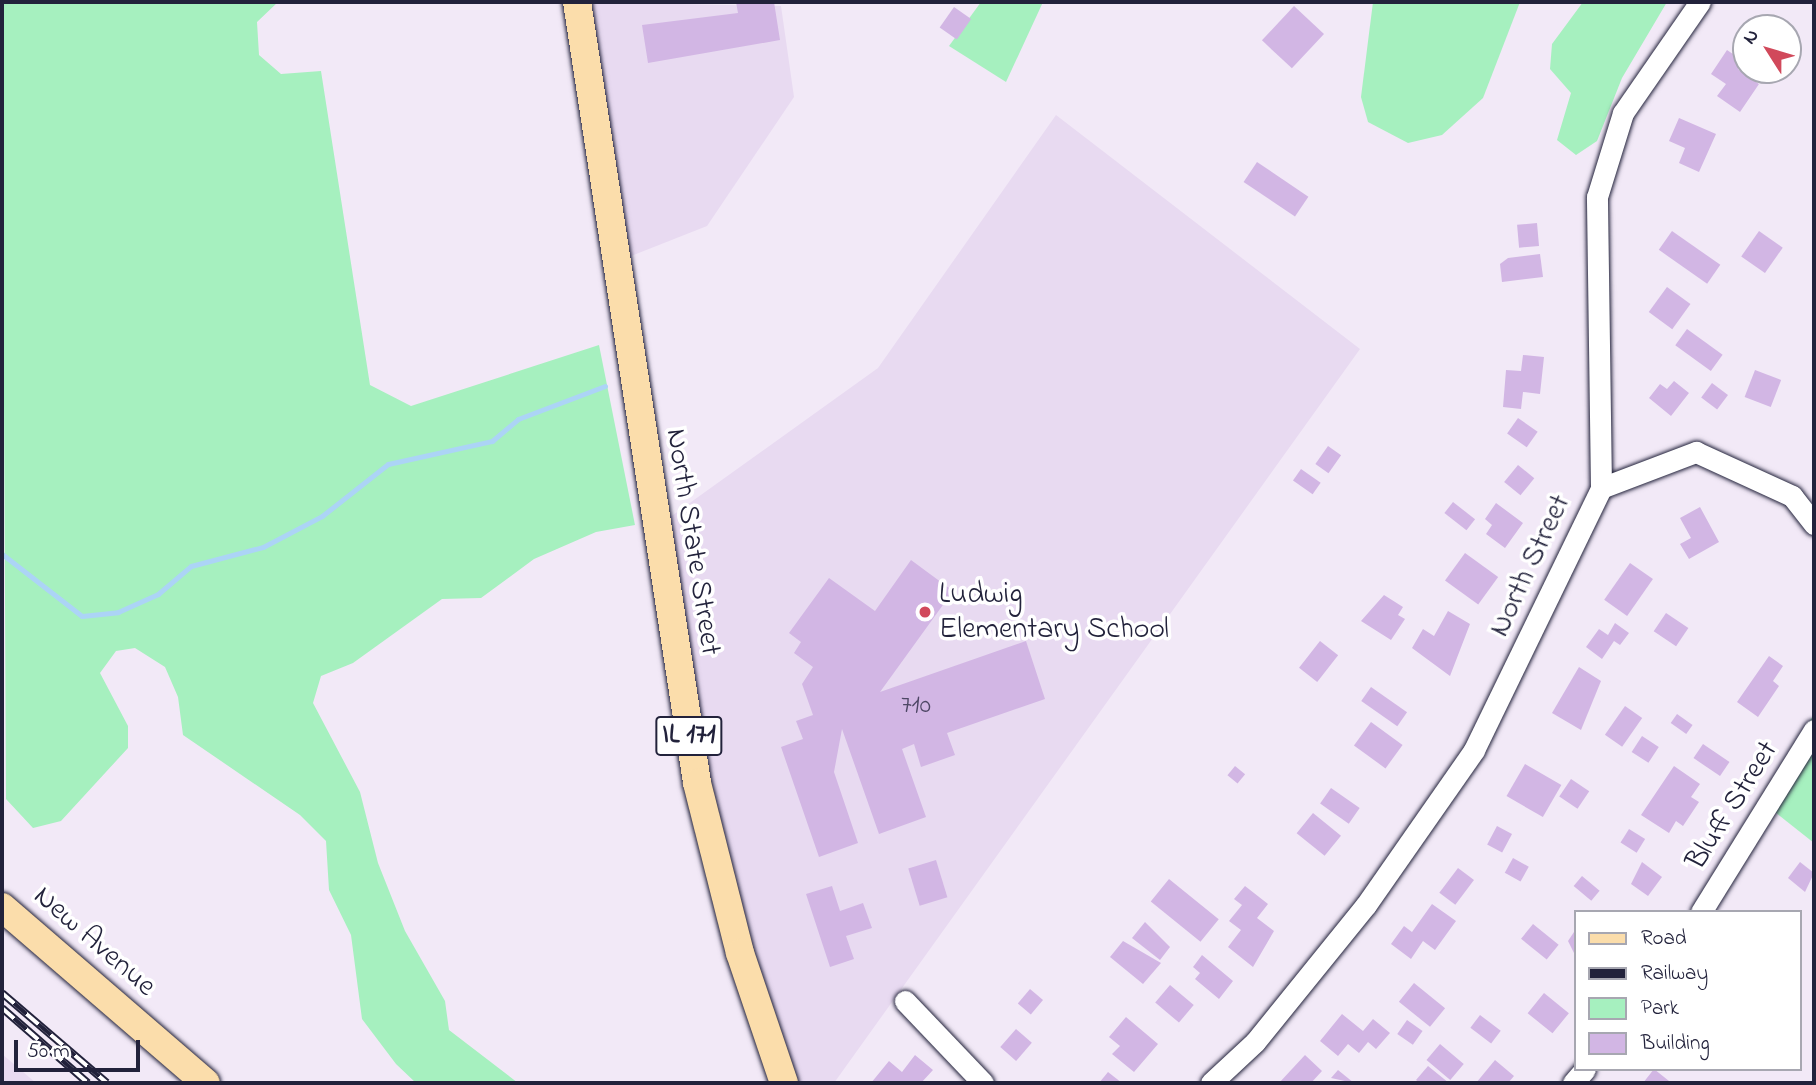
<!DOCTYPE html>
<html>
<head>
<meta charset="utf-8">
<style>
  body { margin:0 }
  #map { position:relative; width:1816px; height:1085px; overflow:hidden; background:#f2e9f7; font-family:"Indie Flower",sans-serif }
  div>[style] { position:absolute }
  .built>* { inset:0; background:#e8daf1 }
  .green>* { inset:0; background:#a6f0bf }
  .stream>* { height:5px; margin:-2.5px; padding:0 2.5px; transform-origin:2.5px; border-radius:2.5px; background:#acd4f6 }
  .building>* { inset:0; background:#d2b6e4; transform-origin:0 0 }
  .roads { filter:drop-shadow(0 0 2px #22223b) drop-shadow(0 0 2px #22223b) }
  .minor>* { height:21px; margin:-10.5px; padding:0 10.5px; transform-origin:10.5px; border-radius:10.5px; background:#fff }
  .major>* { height:28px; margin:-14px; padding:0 14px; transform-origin:14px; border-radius:14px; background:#fbddab }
  .rail>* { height:8px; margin-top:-4px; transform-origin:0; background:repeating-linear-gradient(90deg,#fff 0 16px,#22223b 0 32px); box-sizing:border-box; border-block:2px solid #22223b }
  .dots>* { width:19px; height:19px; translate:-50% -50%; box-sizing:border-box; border:4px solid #fff; border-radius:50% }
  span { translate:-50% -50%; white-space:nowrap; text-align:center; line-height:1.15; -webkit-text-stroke:7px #fff; paint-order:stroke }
  .number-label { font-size:26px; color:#4e4765 }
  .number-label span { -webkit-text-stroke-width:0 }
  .shield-label span { padding:2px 5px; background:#fff; border:2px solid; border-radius:5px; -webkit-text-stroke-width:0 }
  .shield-label { font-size:28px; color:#22223b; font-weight:700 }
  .street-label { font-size:30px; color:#22223b }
  .poi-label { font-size:30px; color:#22223b }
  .left { translate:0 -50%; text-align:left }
  .frame { position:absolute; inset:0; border:4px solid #22223b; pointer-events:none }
  .legend { position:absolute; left:1574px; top:910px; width:228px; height:161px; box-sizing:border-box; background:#fff; border:2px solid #a7a7b1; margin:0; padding:9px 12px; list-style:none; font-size:21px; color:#22223b }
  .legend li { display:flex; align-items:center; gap:14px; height:35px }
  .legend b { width:35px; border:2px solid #a7a7b1 }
  .north { position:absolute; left:1732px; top:14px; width:70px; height:70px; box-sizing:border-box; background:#fff; border:2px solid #a7a7b1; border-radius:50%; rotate:307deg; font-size:19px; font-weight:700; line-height:28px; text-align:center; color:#22223b }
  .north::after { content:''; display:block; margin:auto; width:24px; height:32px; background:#d1495b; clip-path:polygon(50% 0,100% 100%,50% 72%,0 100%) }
  .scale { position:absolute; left:14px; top:1040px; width:126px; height:32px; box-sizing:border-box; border:4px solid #22223b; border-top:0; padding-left:9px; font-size:21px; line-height:24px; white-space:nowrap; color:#22223b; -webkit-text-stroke:5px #fff; paint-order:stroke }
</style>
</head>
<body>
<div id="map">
  <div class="built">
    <i style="clip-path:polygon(588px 2px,781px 6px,794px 97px,707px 226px,626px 258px)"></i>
    <i style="clip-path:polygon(1056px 115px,1360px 349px,834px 1083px,797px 1083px,763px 992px,717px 811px,682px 645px,666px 520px,878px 368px)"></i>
    <i style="clip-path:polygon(2px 1054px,36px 1083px,2px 1083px)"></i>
  </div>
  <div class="green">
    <i style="clip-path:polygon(2px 2px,278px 2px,257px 22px,259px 55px,281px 74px,321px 71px,370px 385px,411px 406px,599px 345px,635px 525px,596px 532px,534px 559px,481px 598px,442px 599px,353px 663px,321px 676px,313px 703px,360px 792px,378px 863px,405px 931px,445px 1001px,449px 1030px,518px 1083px,416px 1083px,396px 1064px,362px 1019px,351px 935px,329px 890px,326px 841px,300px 815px,183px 735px,178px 697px,165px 667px,135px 648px,116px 651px,100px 673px,128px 726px,128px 748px,61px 821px,33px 828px,6px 799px)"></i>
    <i style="clip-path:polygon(981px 2px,1043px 2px,1006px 82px,949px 46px)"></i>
    <i style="clip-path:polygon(1373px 2px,1520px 2px,1483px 98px,1442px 135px,1408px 143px,1368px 122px,1361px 97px)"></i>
    <i style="clip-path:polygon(1583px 2px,1667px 2px,1622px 78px,1597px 141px,1576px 155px,1557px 140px,1571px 93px,1550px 69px,1552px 44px)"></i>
    <i style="clip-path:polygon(1814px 714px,1814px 843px,1761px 801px)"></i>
  </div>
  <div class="stream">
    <i style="left:2px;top:554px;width:101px;rotate:37.8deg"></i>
    <i style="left:82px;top:616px;width:36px;rotate:-6deg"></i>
    <i style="left:118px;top:612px;width:44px;rotate:-24.2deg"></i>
    <i style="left:158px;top:594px;width:43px;rotate:-40.3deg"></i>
    <i style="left:191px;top:566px;width:74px;rotate:-14.8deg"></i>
    <i style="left:263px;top:547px;width:67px;rotate:-27.7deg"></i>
    <i style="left:322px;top:516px;width:84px;rotate:-38.2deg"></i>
    <i style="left:388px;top:464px;width:107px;rotate:-12.5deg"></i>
    <i style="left:492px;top:441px;width:34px;rotate:-40deg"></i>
    <i style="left:518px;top:419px;width:93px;rotate:-20.8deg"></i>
  </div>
  <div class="building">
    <i style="clip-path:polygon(736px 2px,774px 2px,780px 40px,648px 63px,642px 25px,738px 13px)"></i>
    <i style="left:1294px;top:6px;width:41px;height:47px;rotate:43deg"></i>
    <i style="left:954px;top:7px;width:21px;height:25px;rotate:35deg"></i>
    <i style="clip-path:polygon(1727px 50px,1743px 61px,1738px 69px,1759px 84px,1740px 112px,1717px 96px,1726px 84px,1711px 74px)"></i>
    <i style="clip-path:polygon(1679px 118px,1716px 134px,1699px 172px,1679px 163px,1685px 148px,1669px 141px)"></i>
    <i style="left:1257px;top:162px;width:62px;height:24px;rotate:34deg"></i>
    <i style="left:1537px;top:223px;width:23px;height:20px;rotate:85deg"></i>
    <i style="left:1672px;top:231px;width:59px;height:23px;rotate:35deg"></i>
    <i style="left:1759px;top:231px;width:29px;height:31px;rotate:35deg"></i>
    <i style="clip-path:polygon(1540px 254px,1543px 277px,1502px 282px,1500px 264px,1508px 258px)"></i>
    <i style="left:1667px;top:287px;width:29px;height:31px;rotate:36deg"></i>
    <i style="left:1687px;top:329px;width:44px;height:20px;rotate:36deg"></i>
    <i style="clip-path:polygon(1523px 355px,1544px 357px,1540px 394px,1523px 392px,1521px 409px,1503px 407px,1506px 370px,1521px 371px)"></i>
    <i style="left:1755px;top:370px;width:28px;height:29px;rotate:21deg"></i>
    <i style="clip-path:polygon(1674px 381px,1689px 393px,1671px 416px,1649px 398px,1660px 384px,1667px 389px)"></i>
    <i style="left:1712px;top:383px;width:20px;height:18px;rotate:37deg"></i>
    <i style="left:1518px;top:418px;width:24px;height:19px;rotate:35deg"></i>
    <i style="left:1328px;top:446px;width:16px;height:22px;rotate:35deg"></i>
    <i style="left:1518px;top:465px;width:21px;height:22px;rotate:39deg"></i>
    <i style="left:1301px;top:469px;width:24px;height:14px;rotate:35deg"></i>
    <i style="left:1453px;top:502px;width:28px;height:14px;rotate:38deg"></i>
    <i style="clip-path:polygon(1496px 503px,1523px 523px,1505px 548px,1486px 534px,1492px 525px,1485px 519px)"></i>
    <i style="clip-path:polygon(1700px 507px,1719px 542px,1689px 559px,1680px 544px,1691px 538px,1680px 518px)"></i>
    <i style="left:1465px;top:553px;width:41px;height:34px;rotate:36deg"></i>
    <i style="clip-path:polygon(911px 560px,953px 591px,880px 692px,1026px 641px,1045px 699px,947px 733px,955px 755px,921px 767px,914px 744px,902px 749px,926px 817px,879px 834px,842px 729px,834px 772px,858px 843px,819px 857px,781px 747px,803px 739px,796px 721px,813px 715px,802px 684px,813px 667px,794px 653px,801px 642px,789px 633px,829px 578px,875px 611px)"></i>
    <i style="left:1630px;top:563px;width:28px;height:45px;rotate:35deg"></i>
    <i style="clip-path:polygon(1384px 595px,1403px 607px,1398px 615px,1405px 619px,1391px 640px,1361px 621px)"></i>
    <i style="clip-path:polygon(1448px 611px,1470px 624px,1450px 676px,1412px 648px,1423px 629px,1434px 636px)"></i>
    <i style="left:1666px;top:613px;width:27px;height:22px;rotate:34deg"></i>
    <i style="clip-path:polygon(1615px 623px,1629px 633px,1620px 645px,1614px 641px,1602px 659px,1586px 647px,1599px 629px,1608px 635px)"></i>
    <i style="left:1320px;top:641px;width:23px;height:34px;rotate:38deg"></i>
    <i style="clip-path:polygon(1769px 656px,1783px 666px,1773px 681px,1779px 686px,1758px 717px,1737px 702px)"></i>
    <i style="clip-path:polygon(1579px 667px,1601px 681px,1581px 730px,1552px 713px)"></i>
    <i style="left:1371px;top:687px;width:44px;height:17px;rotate:35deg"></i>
    <i style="left:1625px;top:706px;width:21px;height:35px;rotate:35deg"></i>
    <i style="left:1677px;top:714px;width:19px;height:11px;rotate:35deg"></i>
    <i style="left:1371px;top:722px;width:39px;height:29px;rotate:36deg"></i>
    <i style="left:1642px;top:736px;width:20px;height:19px;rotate:33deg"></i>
    <i style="left:1703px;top:744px;width:32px;height:17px;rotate:34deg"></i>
    <i style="left:1525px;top:764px;width:42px;height:37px;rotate:30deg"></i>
    <i style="left:1235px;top:766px;width:13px;height:12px;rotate:39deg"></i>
    <i style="clip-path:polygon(1674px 766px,1700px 784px,1691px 797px,1699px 802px,1683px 826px,1676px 821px,1669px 833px,1641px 815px)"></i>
    <i style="left:1571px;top:779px;width:22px;height:21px;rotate:34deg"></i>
    <i style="left:1331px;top:788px;width:35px;height:19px;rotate:35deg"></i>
    <i style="left:1313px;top:813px;width:36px;height:26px;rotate:39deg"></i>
    <i style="left:1497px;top:826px;width:17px;height:21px;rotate:28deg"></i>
    <i style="left:1629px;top:829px;width:19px;height:16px;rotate:32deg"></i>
    <i style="left:1513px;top:858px;width:18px;height:17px;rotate:29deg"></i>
    <i style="left:936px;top:860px;width:39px;height:29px;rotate:73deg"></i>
    <i style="clip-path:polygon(1642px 862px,1662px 877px,1648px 896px,1631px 884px)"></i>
    <i style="clip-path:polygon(1800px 862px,1814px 873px,1805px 892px,1788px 878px)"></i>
    <i style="left:1458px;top:868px;width:20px;height:31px;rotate:37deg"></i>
    <i style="left:1582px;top:876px;width:23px;height:13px;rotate:40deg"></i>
    <i style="left:1169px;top:879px;width:64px;height:29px;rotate:39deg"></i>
    <i style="clip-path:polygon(832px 886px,840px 911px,863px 903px,872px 928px,846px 936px,854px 959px,830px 967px,806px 894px)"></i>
    <i style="clip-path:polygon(1245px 886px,1268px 904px,1257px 918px,1274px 931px,1253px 967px,1228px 947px,1241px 930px,1229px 921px,1242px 905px,1234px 899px)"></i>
    <i style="clip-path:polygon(1432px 904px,1456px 921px,1435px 950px,1423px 941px,1411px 959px,1391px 944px,1404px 926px,1412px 932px)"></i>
    <i style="clip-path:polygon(1145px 922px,1170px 947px,1160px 960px,1132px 938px)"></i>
    <i style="left:1533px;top:924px;width:33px;height:19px;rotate:39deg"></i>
    <i style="clip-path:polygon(1576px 929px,1576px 957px,1568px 941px)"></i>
    <i style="clip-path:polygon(1123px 941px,1161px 963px,1143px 984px,1110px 957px)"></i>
    <i style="clip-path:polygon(1202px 955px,1233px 981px,1219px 999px,1195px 979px,1200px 973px,1193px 967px)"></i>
    <i style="left:1414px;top:983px;width:40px;height:24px;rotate:39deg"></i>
    <i style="left:1170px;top:985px;width:31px;height:23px;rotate:40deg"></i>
    <i style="left:1030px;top:989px;width:17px;height:19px;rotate:40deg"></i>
    <i style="left:1544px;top:993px;width:32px;height:26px;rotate:39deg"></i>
    <i style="clip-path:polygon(1342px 1014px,1363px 1031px,1373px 1019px,1390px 1033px,1376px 1049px,1368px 1042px,1359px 1053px,1348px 1044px,1338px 1056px,1320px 1041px)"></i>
    <i style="left:1480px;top:1015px;width:26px;height:16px;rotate:37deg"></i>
    <i style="clip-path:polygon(1126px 1017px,1158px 1044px,1134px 1072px,1112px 1054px,1120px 1046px,1109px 1037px)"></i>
    <i style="left:1407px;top:1020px;width:19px;height:17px;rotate:35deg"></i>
    <i style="left:1016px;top:1029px;width:21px;height:24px;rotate:41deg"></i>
    <i style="left:1440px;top:1044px;width:31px;height:21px;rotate:40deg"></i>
    <i style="clip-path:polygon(915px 1055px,933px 1070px,921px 1083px,871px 1083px,889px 1061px,902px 1072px)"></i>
    <i style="clip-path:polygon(1305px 1055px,1322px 1071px,1311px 1083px,1279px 1083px)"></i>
    <i style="clip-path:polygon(1495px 1060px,1514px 1076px,1508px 1083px,1476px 1083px)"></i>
    <i style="clip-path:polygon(1428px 1066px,1449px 1083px,1420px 1083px,1416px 1080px)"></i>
    <i style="clip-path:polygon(1654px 1069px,1669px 1081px,1667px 1083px,1643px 1083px)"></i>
    <i style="clip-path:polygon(1338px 1070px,1354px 1083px,1331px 1078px)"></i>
    <i style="clip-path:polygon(1108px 1072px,1122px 1083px,1099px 1083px)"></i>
  </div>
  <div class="roads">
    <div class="minor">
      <i style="left:1601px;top:488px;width:102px;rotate:-20.8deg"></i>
      <i style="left:1696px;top:452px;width:106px;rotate:24.6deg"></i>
      <i style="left:1792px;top:496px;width:36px;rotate:52deg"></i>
      <i style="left:1701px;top:912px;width:214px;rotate:-58.2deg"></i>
      <i style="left:905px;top:1001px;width:113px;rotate:46.4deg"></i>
      <i style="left:1211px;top:1083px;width:60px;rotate:-43deg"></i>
      <i style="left:1255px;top:1042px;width:176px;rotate:-51deg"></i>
      <i style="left:1366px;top:905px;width:189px;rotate:-55.1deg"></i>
      <i style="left:1474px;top:750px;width:291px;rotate:-64.1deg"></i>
      <i style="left:1601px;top:488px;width:291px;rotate:-90.8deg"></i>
      <i style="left:1597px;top:197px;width:88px;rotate:-72.8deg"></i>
      <i style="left:1623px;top:113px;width:135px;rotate:-55.3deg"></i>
      <i style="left:1573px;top:1083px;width:18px;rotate:-49deg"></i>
    </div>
    <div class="major">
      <i style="left:577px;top:2px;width:790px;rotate:81.26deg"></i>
      <i style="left:697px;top:783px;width:175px;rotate:75.8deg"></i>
      <i style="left:740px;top:953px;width:137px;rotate:71.3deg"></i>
      <i style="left:2px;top:907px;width:269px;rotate:40.8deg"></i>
    </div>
  </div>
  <div class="rail">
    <i style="left:2px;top:993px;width:138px;rotate:40.6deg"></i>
    <i style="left:2px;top:1008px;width:114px;rotate:41.1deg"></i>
  </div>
  <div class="dots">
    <i style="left:925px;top:612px;background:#d1495b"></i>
  </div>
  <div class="number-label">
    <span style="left:916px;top:707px">710</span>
  </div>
  <div class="shield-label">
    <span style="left:689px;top:736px">IL 171</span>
  </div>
  <div class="street-label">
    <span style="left:692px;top:542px;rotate:81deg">North State Street</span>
    <span style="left:1531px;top:566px;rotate:-65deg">North Street</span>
    <span style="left:1733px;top:806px;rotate:-58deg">Bluff Street</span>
    <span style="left:94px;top:942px;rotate:41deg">New Avenue</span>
  </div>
  <div class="poi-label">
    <span class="left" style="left:939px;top:612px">Ludwig<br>Elementary School</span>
  </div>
  <div class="frame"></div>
  <ul class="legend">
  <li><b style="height:9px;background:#fbddab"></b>Road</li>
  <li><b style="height:9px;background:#22223b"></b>Railway</li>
  <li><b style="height:19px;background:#a6f0bf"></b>Park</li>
  <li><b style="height:19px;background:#d2b6e4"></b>Building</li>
  </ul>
  <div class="north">N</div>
  <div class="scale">50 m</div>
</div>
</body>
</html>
